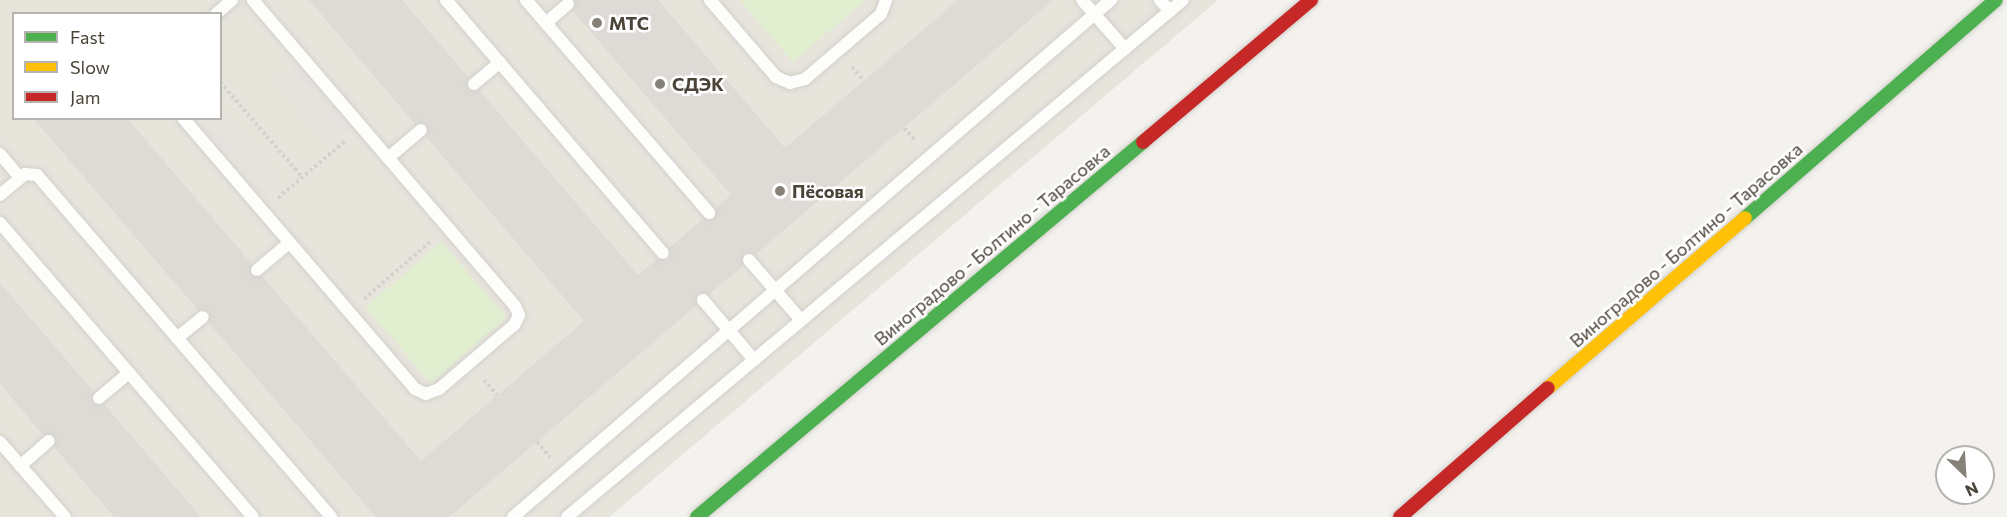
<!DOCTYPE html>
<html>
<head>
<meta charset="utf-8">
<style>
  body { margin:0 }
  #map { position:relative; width:2007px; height:517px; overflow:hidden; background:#f4f2ee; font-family:Commissioner,sans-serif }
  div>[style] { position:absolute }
  .residential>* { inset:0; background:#e7e4dc }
  .green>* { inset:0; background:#e1eecf; transform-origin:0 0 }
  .parking>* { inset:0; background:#e6e3df; transform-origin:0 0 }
  .building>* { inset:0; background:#dedbd6 }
  .path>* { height:4px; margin-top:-2px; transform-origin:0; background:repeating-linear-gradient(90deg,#d3d2cc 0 3px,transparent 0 6px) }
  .roads { filter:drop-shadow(0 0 2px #d2d0cb) drop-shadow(0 0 2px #d2d0cb) }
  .lane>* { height:12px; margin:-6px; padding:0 6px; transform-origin:6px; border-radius:6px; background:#fdfdfc }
  .fast>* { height:14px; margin:-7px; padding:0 7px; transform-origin:7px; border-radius:7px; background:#4caf50 }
  .slow>* { height:14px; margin:-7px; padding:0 7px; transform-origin:7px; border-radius:7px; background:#ffc107 }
  .jam>* { height:14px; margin:-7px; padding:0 7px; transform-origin:7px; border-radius:7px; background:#c62828 }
  .dots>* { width:16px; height:16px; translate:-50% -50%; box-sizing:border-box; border:3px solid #fff; border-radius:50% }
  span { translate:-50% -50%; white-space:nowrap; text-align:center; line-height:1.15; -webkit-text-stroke:5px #fff; paint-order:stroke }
  .poi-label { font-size:18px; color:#4b4439; font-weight:700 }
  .left { translate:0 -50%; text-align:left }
  .street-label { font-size:18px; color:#4b4439 }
  .legend { position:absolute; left:12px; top:12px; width:210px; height:108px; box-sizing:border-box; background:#fff; border:2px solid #b7b4b0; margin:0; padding:8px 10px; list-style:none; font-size:18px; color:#4b4439 }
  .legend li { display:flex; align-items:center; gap:12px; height:30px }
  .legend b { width:30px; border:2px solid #b7b4b0 }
  .north { position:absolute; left:1935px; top:445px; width:60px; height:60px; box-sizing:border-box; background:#fff; border:2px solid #b7b4b0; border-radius:50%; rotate:155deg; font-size:16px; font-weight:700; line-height:24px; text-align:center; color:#4b4439 }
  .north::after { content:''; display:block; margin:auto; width:21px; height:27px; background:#868178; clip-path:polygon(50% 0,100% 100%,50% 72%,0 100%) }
</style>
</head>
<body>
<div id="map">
  <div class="residential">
    <i style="clip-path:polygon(evenodd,0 0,1218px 0,609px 517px,0 517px,0 0,14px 14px,220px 14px,220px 118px,14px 118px,14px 14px)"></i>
  </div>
  <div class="green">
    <i style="clip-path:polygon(740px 0,864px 0,864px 1px,793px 62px)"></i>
    <i style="left:441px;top:242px;width:100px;height:100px;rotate:49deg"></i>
  </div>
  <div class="parking">
    <i style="left:296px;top:65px;width:81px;height:25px;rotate:49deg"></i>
    <i style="clip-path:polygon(221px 109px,280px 178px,261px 194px,196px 119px,220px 118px)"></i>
  </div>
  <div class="building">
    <i style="clip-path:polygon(309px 0,402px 0,469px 78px,468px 90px,479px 90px,638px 275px,657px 259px,668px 260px,669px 248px,703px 219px,714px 220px,716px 208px,731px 195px,573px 11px,575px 0,658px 0,785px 148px,958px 0,1053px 0,755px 255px,744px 253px,743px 266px,709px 294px,697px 294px,697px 305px,449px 517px,376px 517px,209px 323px,209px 311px,198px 310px,33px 118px,127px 118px,252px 264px,251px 276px,262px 276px,421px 461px,584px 321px,426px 137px,427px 124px,415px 124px)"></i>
    <i style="clip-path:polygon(0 283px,94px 392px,93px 404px,104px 404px,201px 517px,114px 517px,54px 447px,56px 436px,43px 435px,0 384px)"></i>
  </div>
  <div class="path">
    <i style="left:852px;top:67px;width:18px;rotate:49deg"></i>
    <i style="left:220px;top:82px;width:125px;rotate:49.2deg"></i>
    <i style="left:904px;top:128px;width:18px;rotate:47deg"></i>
    <i style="left:278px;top:198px;width:88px;rotate:-40.4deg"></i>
    <i style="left:364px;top:299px;width:89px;rotate:-40.9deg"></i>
    <i style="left:484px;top:380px;width:20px;rotate:49deg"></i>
    <i style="left:537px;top:442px;width:20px;rotate:49deg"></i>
  </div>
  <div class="roads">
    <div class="lane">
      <i style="left:446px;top:0;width:333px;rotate:49.4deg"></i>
      <i style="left:526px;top:0;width:281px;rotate:49.3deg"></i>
      <i style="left:710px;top:0;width:101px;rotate:49.4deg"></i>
      <i style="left:776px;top:77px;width:15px;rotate:23deg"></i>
      <i style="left:790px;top:83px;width:16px;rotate:-15deg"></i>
      <i style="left:805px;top:79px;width:100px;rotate:-40.5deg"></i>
      <i style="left:881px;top:14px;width:15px;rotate:-70deg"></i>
      <i style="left:1082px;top:0;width:65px;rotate:48.7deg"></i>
      <i style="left:1160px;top:0;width:15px;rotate:48deg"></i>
      <i style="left:216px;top:14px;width:21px;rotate:-41deg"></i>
      <i style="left:546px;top:23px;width:29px;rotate:-41deg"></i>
      <i style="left:474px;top:84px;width:34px;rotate:-40deg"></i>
      <i style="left:183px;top:118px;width:357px;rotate:49.4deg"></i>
      <i style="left:415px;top:389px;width:12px;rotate:24deg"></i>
      <i style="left:426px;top:394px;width:14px;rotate:-21deg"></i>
      <i style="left:439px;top:389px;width:99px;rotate:-40.5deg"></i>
      <i style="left:514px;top:325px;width:11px;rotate:-63deg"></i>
      <i style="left:519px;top:315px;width:10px;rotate:-114deg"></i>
      <i style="left:515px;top:306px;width:403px;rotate:-130.6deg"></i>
      <i style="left:0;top:154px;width:31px;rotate:50deg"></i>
      <i style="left:388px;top:158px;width:43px;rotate:-40.3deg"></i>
      <i style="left:0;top:195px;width:33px;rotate:-40deg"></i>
      <i style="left:25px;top:174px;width:12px;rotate:5deg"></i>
      <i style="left:37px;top:175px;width:451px;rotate:49.3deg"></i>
      <i style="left:0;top:223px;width:388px;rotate:49.3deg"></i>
      <i style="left:749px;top:260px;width:79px;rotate:49.1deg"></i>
      <i style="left:257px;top:270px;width:42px;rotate:-40.2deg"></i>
      <i style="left:703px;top:300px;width:79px;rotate:49.6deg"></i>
      <i style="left:177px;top:338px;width:33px;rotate:-39deg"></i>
      <i style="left:99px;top:398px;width:39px;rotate:-40deg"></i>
      <i style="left:0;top:442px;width:99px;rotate:49.1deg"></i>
      <i style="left:20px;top:466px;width:38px;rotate:-41deg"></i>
      <i style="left:513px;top:517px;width:791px;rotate:-40.85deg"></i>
      <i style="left:567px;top:517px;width:804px;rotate:-40.01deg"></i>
    </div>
    <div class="fast">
      <i style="left:1745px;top:218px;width:332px;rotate:-41deg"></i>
      <i style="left:697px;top:517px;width:583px;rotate:-40.06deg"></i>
    </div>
    <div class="slow">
      <i style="left:1548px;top:388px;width:260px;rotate:-40.8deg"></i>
    </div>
    <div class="jam">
      <i style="left:1143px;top:142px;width:220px;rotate:-40.2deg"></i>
      <i style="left:1400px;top:517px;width:196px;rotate:-41.1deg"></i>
    </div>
  </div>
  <div class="dots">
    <i style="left:597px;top:23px;background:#868178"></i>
    <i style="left:660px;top:84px;background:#868178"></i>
    <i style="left:780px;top:191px;background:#868178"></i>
  </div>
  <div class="poi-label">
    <span class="left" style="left:609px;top:23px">МТС</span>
    <span class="left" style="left:672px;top:84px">СДЭК</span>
    <span class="left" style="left:792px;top:191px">Пёсовая</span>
  </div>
  <div class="street-label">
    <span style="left:992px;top:245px;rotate:-40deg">Виноградово - Болтино - Тарасовка</span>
    <span style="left:1686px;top:245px;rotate:-41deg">Виноградово - Болтино - Тарасовка</span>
  </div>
  <ul class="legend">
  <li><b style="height:8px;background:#4caf50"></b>Fast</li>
  <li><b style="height:8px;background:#ffc107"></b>Slow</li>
  <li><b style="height:8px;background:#c62828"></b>Jam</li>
  </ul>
  <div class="north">N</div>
</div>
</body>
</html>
